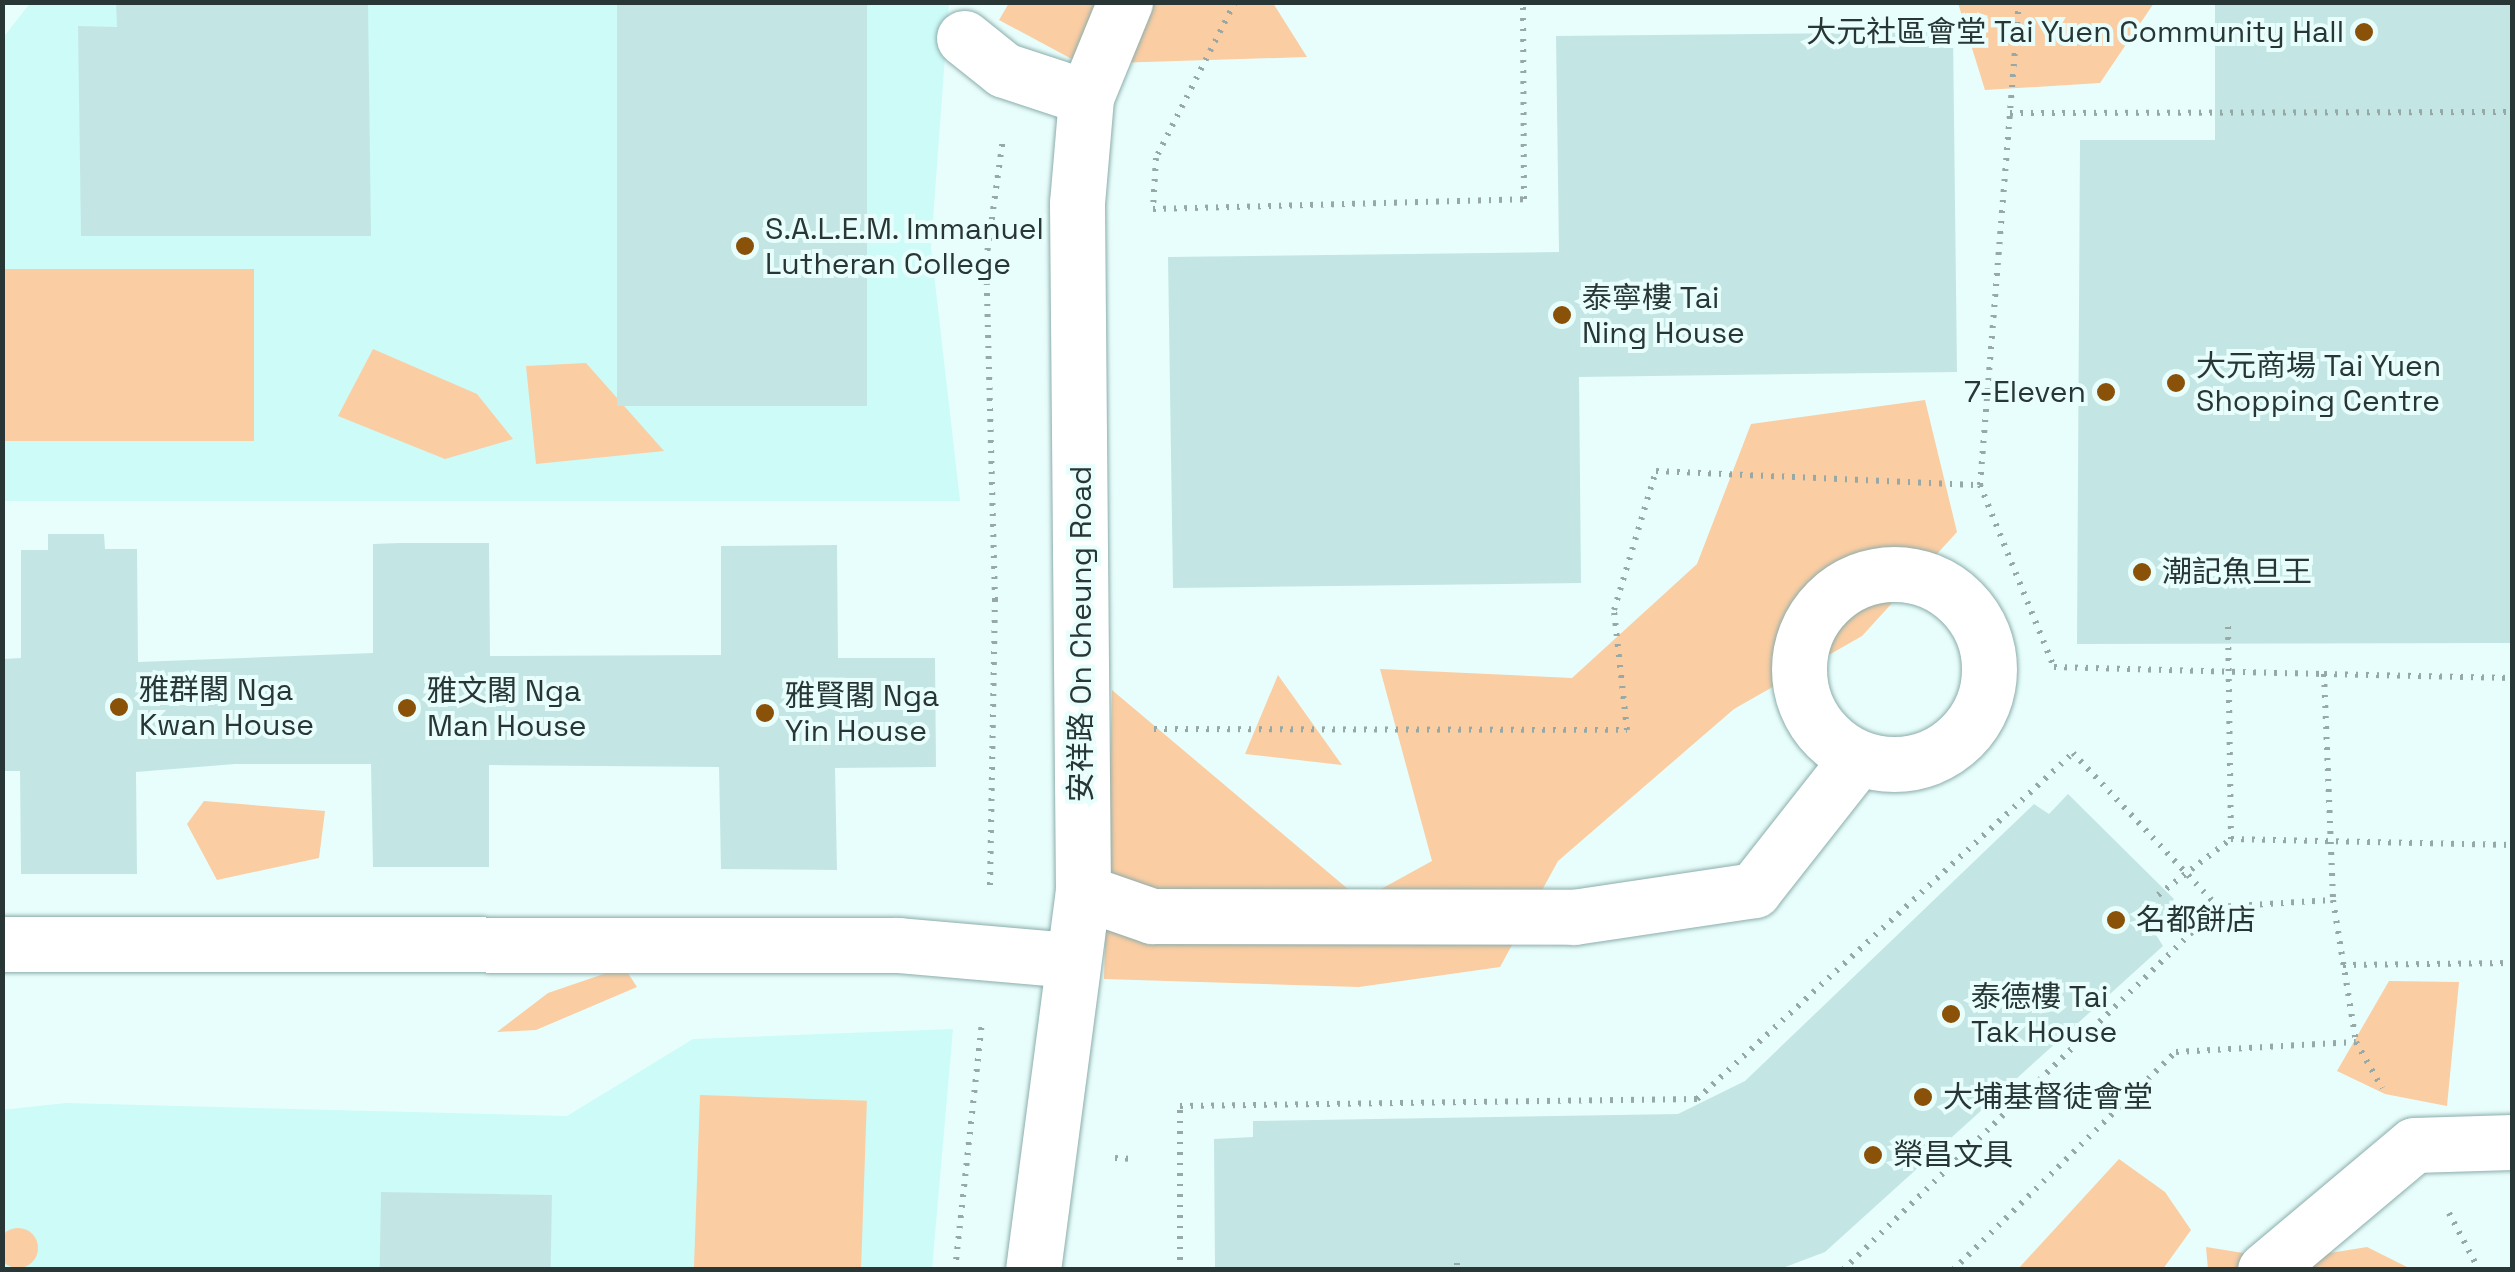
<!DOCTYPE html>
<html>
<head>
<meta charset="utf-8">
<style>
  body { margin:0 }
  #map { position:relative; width:2515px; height:1272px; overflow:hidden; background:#e8fefc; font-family:"Space Grotesk","Noto Sans TC",sans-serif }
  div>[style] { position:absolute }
  .built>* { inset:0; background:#cdfbf8 }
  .green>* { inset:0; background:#facda3; transform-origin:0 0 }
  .round { border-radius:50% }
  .building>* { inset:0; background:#c3e6e4; transform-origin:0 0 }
  .path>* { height:6px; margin-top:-3px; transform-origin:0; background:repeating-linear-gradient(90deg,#96a9a7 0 2.5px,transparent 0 10.5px) }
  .roads { filter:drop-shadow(0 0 2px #8badab) drop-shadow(0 0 2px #8badab) }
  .minor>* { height:55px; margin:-27.5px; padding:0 27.5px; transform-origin:27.5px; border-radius:27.5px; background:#fff }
  .minor>.ring { margin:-27.5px; padding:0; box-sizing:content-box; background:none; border:55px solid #fff; border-radius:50% }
  .path-bridge>* { height:6px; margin-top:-3px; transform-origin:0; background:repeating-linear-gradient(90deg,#96a9a7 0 2.5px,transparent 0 10.5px) }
  .dots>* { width:28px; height:28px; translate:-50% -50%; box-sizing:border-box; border:5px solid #e8fefc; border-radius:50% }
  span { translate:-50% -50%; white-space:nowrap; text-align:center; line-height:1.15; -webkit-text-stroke:8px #e8fefc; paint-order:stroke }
  .poi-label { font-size:30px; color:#283635 }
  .right { translate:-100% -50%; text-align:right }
  .left { translate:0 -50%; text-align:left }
  .street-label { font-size:30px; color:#283635 }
  .frame { position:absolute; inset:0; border:5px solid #283635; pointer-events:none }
</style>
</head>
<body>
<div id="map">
  <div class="built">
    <i style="clip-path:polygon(31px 2px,949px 3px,931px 247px,960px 501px,3px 501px,2px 39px)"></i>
    <i style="clip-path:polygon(953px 1029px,932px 1269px,3px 1269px,2px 1110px,66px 1103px,567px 1116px,693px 1039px)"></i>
  </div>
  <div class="green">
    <i style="clip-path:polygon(1009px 3px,1273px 3px,1307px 57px,1081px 64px,999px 20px)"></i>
    <i style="clip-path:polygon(1958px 3px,1958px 2px,2154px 3px,2100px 83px,1985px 90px)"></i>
    <i style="left:3px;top:269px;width:251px;height:172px"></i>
    <i style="clip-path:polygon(373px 349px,477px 394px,513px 439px,445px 459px,338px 416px)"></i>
    <i style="clip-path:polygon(586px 363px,664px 451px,536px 464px,526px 366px)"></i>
    <i style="clip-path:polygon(1925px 400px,1957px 532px,1862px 636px,1734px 709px,1558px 861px,1500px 967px,1359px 987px,1104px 979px,1112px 690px,1361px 900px,1432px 861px,1380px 669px,1572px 678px,1697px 564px,1751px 424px)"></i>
    <i style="clip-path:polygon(1278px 675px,1342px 765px,1245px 754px)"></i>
    <i style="clip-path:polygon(204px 801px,325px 811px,319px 858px,217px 880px,187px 824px)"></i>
    <i style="clip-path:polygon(624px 967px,637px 987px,536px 1030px,497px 1032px,548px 993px)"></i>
    <i style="clip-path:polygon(2389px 981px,2459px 982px,2447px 1106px,2385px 1094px,2337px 1071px)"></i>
    <i style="left:700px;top:1095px;width:167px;height:174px;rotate:2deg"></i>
    <i style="clip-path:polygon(2119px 1159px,2165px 1192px,2191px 1230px,2163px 1269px,2018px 1269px)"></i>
    <i class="round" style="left:-2px;top:1228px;width:40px;height:40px"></i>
    <i style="clip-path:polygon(2206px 1247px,2287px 1260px,2367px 1247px,2411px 1269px,2208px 1269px)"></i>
  </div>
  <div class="building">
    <i style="clip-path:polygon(116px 2px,368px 2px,371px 236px,81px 236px,78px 26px,117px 27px)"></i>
    <i style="left:617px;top:2px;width:250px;height:404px"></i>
    <i style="clip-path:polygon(2215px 2px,2512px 2px,2512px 643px,2077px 644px,2080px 140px,2215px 140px)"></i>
    <i style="clip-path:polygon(1953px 32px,1957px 372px,1579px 377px,1581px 583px,1173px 588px,1168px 257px,1559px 252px,1556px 36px)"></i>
    <i style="clip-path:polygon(48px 534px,104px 534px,105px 549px,137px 549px,138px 662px,373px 653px,373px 544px,400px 543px,489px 543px,490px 656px,721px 655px,721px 546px,837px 545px,838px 658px,935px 658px,936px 767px,835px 768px,837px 870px,721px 869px,719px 767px,489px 765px,489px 867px,373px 867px,371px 764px,235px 764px,136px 772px,137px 874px,21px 874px,20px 771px,2px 771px,2px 659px,21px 658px,21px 550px,48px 550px)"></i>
    <i style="clip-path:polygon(2068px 794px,2174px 899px,2153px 930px,2163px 946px,1825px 1252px,1777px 1270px,1215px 1270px,1214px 1139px,1253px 1137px,1253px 1121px,1678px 1114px,1745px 1081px,2034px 804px,2049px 814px)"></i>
    <i style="left:381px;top:1192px;width:171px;height:78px;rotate:1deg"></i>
  </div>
  <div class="path">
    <i style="left:1235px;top:2px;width:175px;rotate:116.9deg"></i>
    <i style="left:1156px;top:158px;width:51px;rotate:93.4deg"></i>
    <i style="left:1153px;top:209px;width:371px;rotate:-1.5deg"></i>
    <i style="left:1524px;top:199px;width:197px;rotate:-90.3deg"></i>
    <i style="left:2010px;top:113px;width:502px;rotate:-0.11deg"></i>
    <i style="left:1980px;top:485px;width:485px;rotate:-85.4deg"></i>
    <i style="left:2324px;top:674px;width:188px;rotate:1.2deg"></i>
    <i style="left:1154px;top:729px;width:473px;rotate:0.1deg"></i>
    <i style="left:1627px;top:730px;width:121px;rotate:-96.2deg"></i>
    <i style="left:1614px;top:610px;width:145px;rotate:-73.2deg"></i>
    <i style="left:1656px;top:471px;width:324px;rotate:2.5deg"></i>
    <i style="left:1980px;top:485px;width:196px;rotate:67.9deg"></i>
    <i style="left:2054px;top:667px;width:270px;rotate:1.5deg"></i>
    <i style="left:2324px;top:674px;width:226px;rotate:87.7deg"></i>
    <i style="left:2333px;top:900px;width:144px;rotate:80.8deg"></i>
    <i style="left:2356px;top:1042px;width:53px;rotate:60.5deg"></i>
    <i style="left:990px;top:885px;width:285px;rotate:-89deg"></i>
    <i style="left:995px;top:600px;width:339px;rotate:-91.5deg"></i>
    <i style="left:986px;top:261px;width:123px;rotate:-82.1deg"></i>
    <i style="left:2343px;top:965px;width:169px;rotate:-0.7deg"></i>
    <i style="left:1115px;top:1158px;width:19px;rotate:3deg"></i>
    <i style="left:2449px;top:1213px;width:64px;rotate:62.2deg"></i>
    <i style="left:1457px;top:1263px;width:7px;rotate:90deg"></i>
    <i style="left:955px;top:1270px;width:249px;rotate:-83.8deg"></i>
    <i style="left:1180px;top:1270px;width:164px;rotate:-90deg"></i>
    <i style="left:1180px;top:1106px;width:517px;rotate:-0.78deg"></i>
    <i style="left:1697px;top:1099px;width:511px;rotate:-42.62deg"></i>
    <i style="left:2073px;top:753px;width:212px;rotate:46.7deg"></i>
    <i style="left:1843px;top:1270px;width:522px;rotate:-44.07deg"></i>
    <i style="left:2218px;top:907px;width:115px;rotate:-3.5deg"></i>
    <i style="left:1953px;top:1270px;width:312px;rotate:-44.4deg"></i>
    <i style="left:2176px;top:1052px;width:180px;rotate:-3.2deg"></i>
  </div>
  <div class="roads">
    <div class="minor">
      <i style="left:964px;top:38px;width:51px;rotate:38.7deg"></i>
      <i style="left:1004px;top:70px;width:86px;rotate:18.2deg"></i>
      <i class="ring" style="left:1799px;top:574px;width:135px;height:135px"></i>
      <i style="left:1083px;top:892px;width:73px;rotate:19.2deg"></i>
      <i style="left:1152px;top:916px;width:422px;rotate:0.1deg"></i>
      <i style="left:1574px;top:917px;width:182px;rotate:-8.5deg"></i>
      <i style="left:1754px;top:890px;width:168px;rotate:-51.8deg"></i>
      <i style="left:2px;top:944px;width:896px;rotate:0.06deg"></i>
      <i style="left:898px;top:945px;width:173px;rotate:5deg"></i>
      <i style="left:1033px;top:1270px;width:381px;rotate:-82.5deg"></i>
      <i style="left:1083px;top:892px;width:689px;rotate:-90.5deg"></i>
      <i style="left:1077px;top:203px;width:106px;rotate:-85.1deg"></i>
      <i style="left:1086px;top:97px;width:103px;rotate:-67.7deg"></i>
      <i style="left:2265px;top:1270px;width:194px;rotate:-40deg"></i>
      <i style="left:2414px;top:1145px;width:98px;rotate:-1.8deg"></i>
    </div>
  </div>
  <div class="path-bridge">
    <i style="left:2231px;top:839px;width:281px;rotate:1.2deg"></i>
    <i style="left:2158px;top:895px;width:92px;rotate:-37.5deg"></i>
    <i style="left:2231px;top:839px;width:216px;rotate:-90.8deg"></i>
  </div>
  <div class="dots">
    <i style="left:2364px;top:32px;background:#8a5108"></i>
    <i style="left:745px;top:246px;background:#8a5108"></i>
    <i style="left:1562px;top:315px;background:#8a5108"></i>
    <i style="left:2176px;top:383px;background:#8a5108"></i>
    <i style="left:2106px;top:392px;background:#8a5108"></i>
    <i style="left:2142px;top:572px;background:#8a5108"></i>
    <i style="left:119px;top:707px;background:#8a5108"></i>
    <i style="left:407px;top:708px;background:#8a5108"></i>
    <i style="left:765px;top:713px;background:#8a5108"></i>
    <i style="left:2116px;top:920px;background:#8a5108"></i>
    <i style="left:1951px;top:1014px;background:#8a5108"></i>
    <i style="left:1923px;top:1097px;background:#8a5108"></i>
    <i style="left:1873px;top:1155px;background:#8a5108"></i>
  </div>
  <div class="poi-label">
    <span class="right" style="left:2344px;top:32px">大元社區會堂 Tai Yuen Community Hall</span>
    <span class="left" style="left:765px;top:246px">S.A.L.E.M. Immanuel<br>Lutheran College</span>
    <span class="left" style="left:1582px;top:315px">泰寧樓 Tai<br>Ning House</span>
    <span class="left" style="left:2196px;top:383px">大元商場 Tai Yuen<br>Shopping Centre</span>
    <span class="right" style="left:2086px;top:392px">7-Eleven</span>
    <span class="left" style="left:2162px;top:572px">潮記魚旦王</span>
    <span class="left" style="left:139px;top:707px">雅群閣 Nga<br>Kwan House</span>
    <span class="left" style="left:427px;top:708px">雅文閣 Nga<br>Man House</span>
    <span class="left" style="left:785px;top:713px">雅賢閣 Nga<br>Yin House</span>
    <span class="left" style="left:2136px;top:920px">名都餅店</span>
    <span class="left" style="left:1971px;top:1014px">泰德樓 Tai<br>Tak House</span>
    <span class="left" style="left:1943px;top:1097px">大埔基督徒會堂</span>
    <span class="left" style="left:1893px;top:1155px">榮昌文具</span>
  </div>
  <div class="street-label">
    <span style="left:1081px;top:634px;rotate:-90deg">安祥路 On Cheung Road</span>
  </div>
  <div class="frame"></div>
</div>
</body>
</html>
